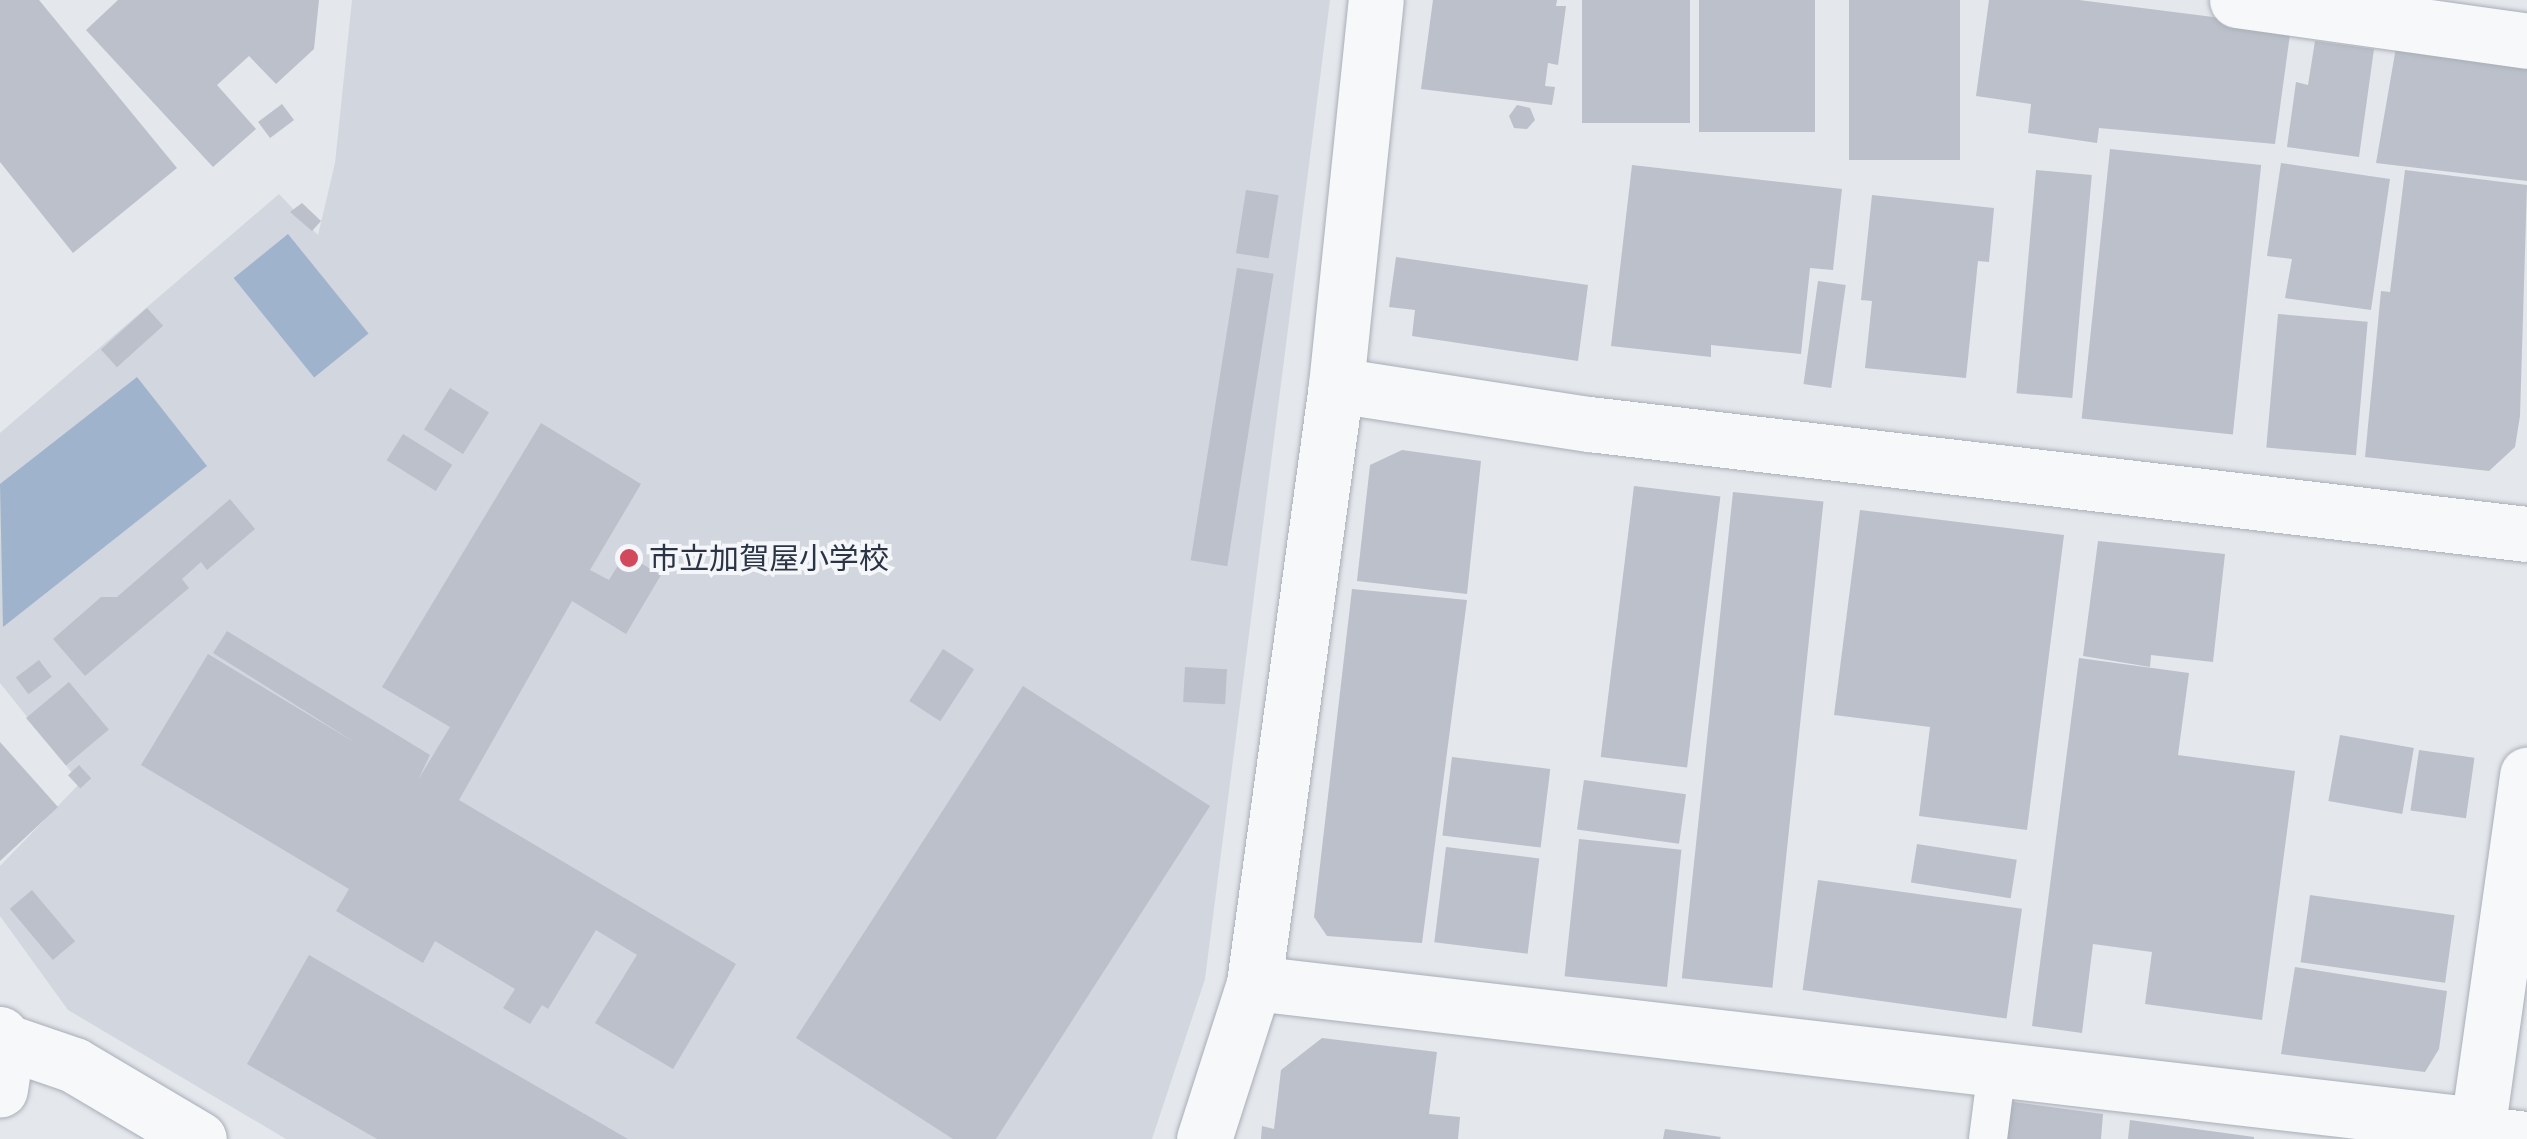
<!DOCTYPE html>
<html>
<head>
<meta charset="utf-8">
<style>
  body { margin:0 }
  #map { position:relative; width:2527px; height:1139px; overflow:hidden; background:#e4e7ec; font-family:Mulish,"Noto Sans JP",sans-serif }
  div>[style] { position:absolute }
  .built>* { inset:0; background:#d2d6de }
  .water>* { inset:0; background:#9fb4cc; transform-origin:0 0 }
  .building>* { inset:0; background:#bbc0ca; transform-origin:0 0 }
  .roads { filter:drop-shadow(0 0 2px #a9aeb7) drop-shadow(0 0 2px #a9aeb7) }
  .service>* { height:38px; margin:-19px; padding:0 19px; transform-origin:19px; border-radius:19px; background:#f7f8fa }
  .minor>* { height:55px; margin:-27.5px; padding:0 27.5px; transform-origin:27.5px; border-radius:27.5px; background:#f7f8fa }
  .tertiary>* { height:55px; margin:-27.5px; padding:0 27.5px; transform-origin:27.5px; border-radius:27.5px; background:#f7f8fa }
  .dots>* { width:28px; height:28px; translate:-50% -50%; box-sizing:border-box; border:5px solid #f4f6f9; border-radius:50% }
  span { translate:-50% -50%; white-space:nowrap; text-align:center; line-height:1.15; -webkit-text-stroke:8px #f4f6f9; paint-order:stroke }
  .poi-label { font-size:30px; color:#2b3445 }
  .left { translate:0 -50%; text-align:left }
</style>
</head>
<body>
<div id="map">
  <div class="built">
    <i style="clip-path:polygon(352px 0,1330px 0,1205px 979px,1152px 1139px,286px 1139px,68px 1010px,0 916px,0 866px,80px 783px,0 683px,0 433px,279px 194px,318px 235px,335px 163px)"></i>
  </div>
  <div class="water">
    <i style="left:288px;top:234px;width:128px;height:70px;rotate:51deg"></i>
    <i style="clip-path:polygon(137px 377px,207px 466px,3px 627px,0 484px)"></i>
  </div>
  <div class="building">
    <i style="clip-path:polygon(0 0,39px 0,177px 168px,73px 253px,0 162px)"></i>
    <i style="clip-path:polygon(118px 0,319px 0,314px 49px,276px 84px,249px 56px,217px 85px,256px 129px,213px 167px,86px 30px)"></i>
    <i style="clip-path:polygon(1433px 0,1557px 0,1556px 6px,1566px 6px,1558px 65px,1548px 63px,1545px 86px,1555px 87px,1552px 105px,1421px 89px)"></i>
    <i style="left:1582px;top:0;width:108px;height:123px"></i>
    <i style="left:1699px;top:0;width:116px;height:132px"></i>
    <i style="left:1849px;top:0;width:111px;height:160px"></i>
    <i style="clip-path:polygon(1989px 0,2079px 0,2291px 27px,2275px 144px,2099px 128px,2097px 143px,2028px 133px,2031px 104px,1976px 96px)"></i>
    <i style="clip-path:polygon(2398px 36px,2527px 51px,2527px 181px,2376px 163px)"></i>
    <i style="clip-path:polygon(2315px 41px,2374px 49px,2359px 157px,2287px 147px,2296px 82px,2308px 85px)"></i>
    <i style="left:282px;top:104px;width:20px;height:30px;rotate:53deg"></i>
    <i style="clip-path:polygon(1517px 105px,1530px 108px,1535px 120px,1527px 129px,1514px 128px,1509px 116px)"></i>
    <i style="left:2110px;top:149px;width:152px;height:271px;rotate:6deg"></i>
    <i style="clip-path:polygon(2281px 163px,2390px 179px,2371px 310px,2285px 298px,2292px 259px,2267px 256px)"></i>
    <i style="clip-path:polygon(1632px 165px,1842px 189px,1833px 270px,1810px 268px,1801px 354px,1711px 345px,1711px 357px,1611px 346px)"></i>
    <i style="left:2036px;top:170px;width:56px;height:224px;rotate:5deg"></i>
    <i style="clip-path:polygon(2405px 170px,2527px 185px,2520px 416px,2515px 447px,2489px 471px,2365px 457px,2381px 291px,2390px 292px)"></i>
    <i style="left:1246px;top:190px;width:33px;height:64px;rotate:9deg"></i>
    <i style="clip-path:polygon(1872px 195px,1994px 208px,1989px 262px,1978px 261px,1966px 378px,1865px 368px,1872px 301px,1861px 300px)"></i>
    <i style="clip-path:polygon(302px 203px,321px 221px,312px 231px,290px 212px)"></i>
    <i style="clip-path:polygon(1396px 257px,1588px 285px,1578px 361px,1412px 336px,1415px 310px,1389px 307px)"></i>
    <i style="left:1237px;top:268px;width:37px;height:296px;rotate:9deg"></i>
    <i style="left:1818px;top:281px;width:28px;height:104px;rotate:8deg"></i>
    <i style="left:147px;top:308px;width:24px;height:62px;rotate:48deg"></i>
    <i style="left:2278px;top:314px;width:90px;height:134px;rotate:5deg"></i>
    <i style="left:450px;top:388px;width:46px;height:49px;rotate:32deg"></i>
    <i style="clip-path:polygon(541px 423px,641px 484px,590px 570px,609px 580px,625px 554px,661px 575px,626px 634px,572px 601px,459px 800px,736px 964px,673px 1069px,595px 1023px,637px 955px,596px 930px,548px 1009px,542px 1005px,530px 1024px,503px 1008px,515px 989px,435px 941px,423px 963px,336px 911px,349px 889px,141px 765px,208px 654px,359px 745px,213px 653px,227px 631px,430px 755px,418px 780px,450px 727px,382px 687px)"></i>
    <i style="left:403px;top:434px;width:58px;height:31px;rotate:32deg"></i>
    <i style="clip-path:polygon(1402px 450px,1481px 461px,1467px 594px,1357px 581px,1370px 465px)"></i>
    <i style="left:1634px;top:486px;width:87px;height:273px;rotate:7deg"></i>
    <i style="left:1733px;top:492px;width:91px;height:489px;rotate:6deg"></i>
    <i style="clip-path:polygon(230px 499px,255px 529px,207px 570px,201px 562px,182px 579px,189px 588px,85px 676px,53px 639px,101px 597px,117px 597px)"></i>
    <i style="clip-path:polygon(1860px 510px,2064px 535px,2027px 830px,1919px 816px,1930px 727px,1834px 715px)"></i>
    <i style="clip-path:polygon(2098px 541px,2225px 554px,2213px 662px,2151px 655px,2150px 667px,2083px 656px)"></i>
    <i style="clip-path:polygon(1352px 589px,1467px 600px,1422px 943px,1327px 936px,1314px 917px)"></i>
    <i style="left:943px;top:649px;width:37px;height:62px;rotate:33deg"></i>
    <i style="clip-path:polygon(2079px 658px,2189px 673px,2178px 755px,2295px 771px,2262px 1020px,2145px 1004px,2152px 952px,2093px 944px,2082px 1033px,2032px 1026px)"></i>
    <i style="left:39px;top:660px;width:21px;height:29px;rotate:53deg"></i>
    <i style="left:1185px;top:667px;width:42px;height:35px;rotate:3deg"></i>
    <i style="left:69px;top:682px;width:62px;height:56px;rotate:50deg"></i>
    <i style="clip-path:polygon(1023px 686px,1210px 806px,996px 1139px,953px 1139px,796px 1038px)"></i>
    <i style="left:2340px;top:735px;width:75px;height:67px;rotate:10deg"></i>
    <i style="clip-path:polygon(0 742px,58px 807px,0 861px)"></i>
    <i style="left:2419px;top:750px;width:56px;height:61px;rotate:8deg"></i>
    <i style="left:1452px;top:757px;width:99px;height:79px;rotate:7deg"></i>
    <i style="left:79px;top:765px;width:18px;height:15px;rotate:47deg"></i>
    <i style="left:1584px;top:780px;width:103px;height:50px;rotate:8deg"></i>
    <i style="left:1579px;top:839px;width:103px;height:138px;rotate:6deg"></i>
    <i style="left:1917px;top:844px;width:101px;height:39px;rotate:9deg"></i>
    <i style="left:1446px;top:847px;width:94px;height:96px;rotate:7deg"></i>
    <i style="left:1818px;top:880px;width:206px;height:111px;rotate:8deg"></i>
    <i style="left:32px;top:890px;width:67px;height:29px;rotate:50deg"></i>
    <i style="left:2310px;top:895px;width:146px;height:68px;rotate:8deg"></i>
    <i style="clip-path:polygon(309px 955px,628px 1139px,377px 1139px,247px 1064px)"></i>
    <i style="clip-path:polygon(2295px 967px,2447px 991px,2439px 1049px,2425px 1072px,2281px 1054px)"></i>
    <i style="clip-path:polygon(1322px 1038px,1437px 1052px,1429px 1114px,1460px 1117px,1458px 1139px,1261px 1139px,1262px 1126px,1274px 1129px,1281px 1070px)"></i>
    <i style="clip-path:polygon(2007px 1101px,2103px 1114px,2101px 1139px,2002px 1139px)"></i>
    <i style="clip-path:polygon(2130px 1120px,2254px 1137px,2254px 1139px,2128px 1139px)"></i>
    <i style="clip-path:polygon(1665px 1129px,1721px 1137px,1720px 1139px,1663px 1139px)"></i>
  </div>
  <div class="roads">
    <div class="service">
      <i style="left:2478px;top:1125px;width:49px;rotate:7deg"></i>
      <i style="left:1988px;top:1139px;width:71px;rotate:-82.7deg"></i>
    </div>
    <div class="minor">
      <i style="left:2237px;top:0;width:293px;rotate:8deg"></i>
      <i style="left:1336px;top:385px;width:256px;rotate:8.8deg"></i>
      <i style="left:1589px;top:424px;width:944px;rotate:6.69deg"></i>
      <i style="left:1254px;top:983px;width:1232px;rotate:6.62deg"></i>
      <i style="left:7px;top:1042px;width:71px;rotate:18.9deg"></i>
      <i style="left:74px;top:1065px;width:145px;rotate:30.6deg"></i>
      <i style="left:1204px;top:1139px;width:164px;rotate:-72.2deg"></i>
      <i style="left:1254px;top:983px;width:604px;rotate:-82.19deg"></i>
      <i style="left:1336px;top:385px;width:387px;rotate:-84.1deg"></i>
      <i style="left:2476px;top:1139px;width:368px;rotate:-82deg"></i>
    </div>
    <div class="tertiary">
      <i style="left:0;top:1034px;width:11px;rotate:49deg"></i>
      <i style="left:7px;top:1042px;width:48px;rotate:98.5deg"></i>
    </div>
  </div>
  <div class="dots">
    <i style="left:629px;top:558px;background:#d1495b"></i>
  </div>
  <div class="poi-label">
    <span class="left" style="left:649px;top:558px">市立加賀屋小学校</span>
  </div>
</div>
</body>
</html>
